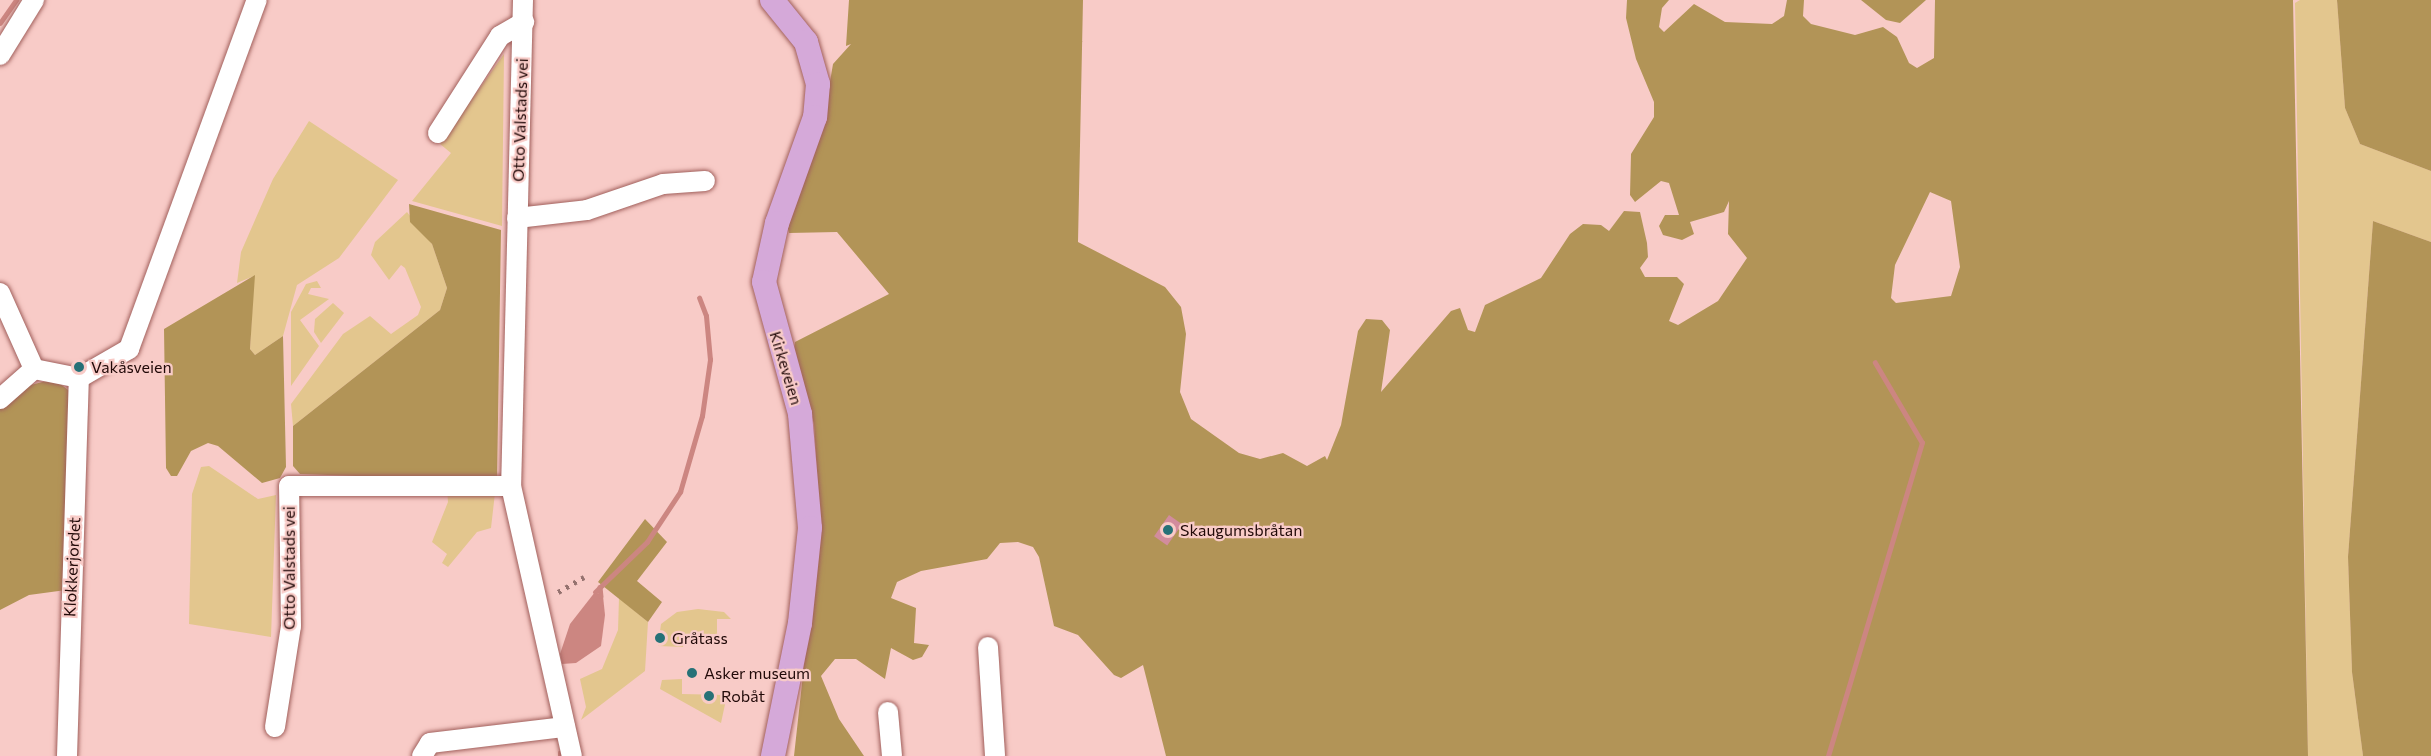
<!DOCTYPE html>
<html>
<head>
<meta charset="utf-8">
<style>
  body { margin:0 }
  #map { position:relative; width:2431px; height:756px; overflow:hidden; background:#f8cbc7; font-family:Commissioner,sans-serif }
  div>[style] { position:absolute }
  .green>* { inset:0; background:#e3c68e }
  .forest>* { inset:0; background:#b29457 }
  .water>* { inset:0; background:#cc8681 }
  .stream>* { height:4.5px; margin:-2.25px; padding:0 2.25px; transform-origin:2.25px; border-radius:2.25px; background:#cc8681 }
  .building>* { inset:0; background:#d28c9d; transform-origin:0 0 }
  .roads { filter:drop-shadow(0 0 2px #a1605c) drop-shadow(0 0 2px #a1605c) }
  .minor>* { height:20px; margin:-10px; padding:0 10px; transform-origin:10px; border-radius:10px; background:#fff }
  .major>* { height:24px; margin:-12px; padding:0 12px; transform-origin:12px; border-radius:12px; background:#d5a9d9 }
  .rail>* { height:4.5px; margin-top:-2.25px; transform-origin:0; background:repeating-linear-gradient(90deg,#95726f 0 3px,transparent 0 9px) }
  .dots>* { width:16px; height:16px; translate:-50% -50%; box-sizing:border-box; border:3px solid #f8cbc7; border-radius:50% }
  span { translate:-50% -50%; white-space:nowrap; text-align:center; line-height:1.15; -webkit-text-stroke:4.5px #f8cbc7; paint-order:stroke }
  .street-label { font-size:16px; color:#210908 }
  .poi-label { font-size:16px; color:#210908 }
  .left { translate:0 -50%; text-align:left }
</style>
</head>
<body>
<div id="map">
  <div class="green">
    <i style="clip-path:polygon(2300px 0,2337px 0,2345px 108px,2360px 144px,2431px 171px,2431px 242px,2373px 221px,2348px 557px,2352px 672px,2363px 756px,2308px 756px,2295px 3px)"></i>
    <i style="clip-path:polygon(504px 54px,502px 226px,412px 201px,451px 153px,440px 144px)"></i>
    <i style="clip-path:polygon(309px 121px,398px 180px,339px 258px,297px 285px,283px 336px,255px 355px,250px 349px,254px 276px,237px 283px,241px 252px,273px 179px)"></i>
    <i style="clip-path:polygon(407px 212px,432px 244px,447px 288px,440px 310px,293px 426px,291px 404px,343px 334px,370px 316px,391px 334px,418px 315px,421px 307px,405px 268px,401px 265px,389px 280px,371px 255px,375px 242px)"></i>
    <i style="clip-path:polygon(317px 281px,321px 288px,311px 288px,308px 294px,329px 299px,300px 320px,319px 346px,291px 386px,291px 312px,306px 284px)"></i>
    <i style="clip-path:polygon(333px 303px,344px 313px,321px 343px,314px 332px,315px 319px)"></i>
    <i style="clip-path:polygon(209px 466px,258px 499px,276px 495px,271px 637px,189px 624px,192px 494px,201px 467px)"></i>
    <i style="clip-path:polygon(447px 489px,495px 493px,491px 528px,477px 532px,448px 567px,442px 563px,447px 554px,432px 542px,448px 502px)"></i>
    <i style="clip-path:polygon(619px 598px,648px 622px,645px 671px,581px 720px,586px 707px,580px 679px,602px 669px,618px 630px)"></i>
    <i style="clip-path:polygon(698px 609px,724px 612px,731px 619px,717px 619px,717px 634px,684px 634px,683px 647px,658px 646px,661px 624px,677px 612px)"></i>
    <i style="clip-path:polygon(682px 679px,682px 694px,727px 695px,721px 723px,660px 689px,662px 680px)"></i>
  </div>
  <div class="forest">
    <i style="clip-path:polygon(evenodd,849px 0,1083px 0,1078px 242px,1165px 287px,1181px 307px,1186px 334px,1180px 392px,1191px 419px,1239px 453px,1260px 459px,1283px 453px,1307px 466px,1325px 456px,1327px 460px,1341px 425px,1358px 331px,1366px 319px,1382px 320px,1390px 330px,1381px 392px,1451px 311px,1460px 308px,1468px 330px,1475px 332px,1485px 305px,1541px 278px,1570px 234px,1583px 224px,1601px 225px,1609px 231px,1624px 211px,1640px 212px,1647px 243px,1648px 257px,1640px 268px,1645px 277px,1677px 277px,1684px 284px,1669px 321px,1678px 325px,1718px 301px,1747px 258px,1728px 234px,1729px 201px,1724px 212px,1690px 222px,1694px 234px,1682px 240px,1663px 235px,1659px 226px,1665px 215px,1679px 215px,1669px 183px,1661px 181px,1635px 202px,1630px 195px,1631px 154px,1654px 117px,1654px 102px,1636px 59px,1626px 18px,1627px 0,1669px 0,1662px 8px,1659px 27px,1664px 32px,1694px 4px,1725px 22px,1772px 24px,1784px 16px,1787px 0,1804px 0,1803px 16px,1811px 24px,1855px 35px,1883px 27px,1897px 37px,1909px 63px,1917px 68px,1934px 58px,1935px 0,2293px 0,2308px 756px,1166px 756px,1143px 665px,1121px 678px,1114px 675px,1078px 635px,1054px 626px,1039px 557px,1033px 547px,1018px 542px,1000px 543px,987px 559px,921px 571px,897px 582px,891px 598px,916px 608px,914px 643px,929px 645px,922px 657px,913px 660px,891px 648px,885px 679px,856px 659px,835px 659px,821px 676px,839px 719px,864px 756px,794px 756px,820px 520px,814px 424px,793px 356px,795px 342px,889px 294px,837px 232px,789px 233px,787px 224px,824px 117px,833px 64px,851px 44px,846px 46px,849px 0,1930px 192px,1951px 201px,1960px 267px,1951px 296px,1896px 303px,1891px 298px,1895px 265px,1930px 192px)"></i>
    <i style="clip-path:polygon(1861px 0,1926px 0,1900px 23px,1886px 20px)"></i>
    <i style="clip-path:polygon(2337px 0,2431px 0,2431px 171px,2360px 144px,2345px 108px)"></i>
    <i style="clip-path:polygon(409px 204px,501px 230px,497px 481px,300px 474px,293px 466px,293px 426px,440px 310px,447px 288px,432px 244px,410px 222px)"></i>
    <i style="clip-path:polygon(2373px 221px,2431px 242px,2431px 756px,2363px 756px,2352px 672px,2348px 557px)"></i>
    <i style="clip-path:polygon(255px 275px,250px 349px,255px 355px,283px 336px,286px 467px,280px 478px,262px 483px,218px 446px,208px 443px,191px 451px,177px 476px,171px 476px,166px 468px,164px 329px)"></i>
    <i style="clip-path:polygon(54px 379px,72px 393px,66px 590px,29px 595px,0 610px,0 409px,19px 388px)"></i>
    <i style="clip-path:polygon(645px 519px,667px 542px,637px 581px,662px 602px,648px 622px,598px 582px)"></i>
  </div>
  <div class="water">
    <i style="clip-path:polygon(595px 592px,603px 596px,605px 615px,601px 646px,576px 663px,562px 664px,560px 654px,570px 624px)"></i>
  </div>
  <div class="stream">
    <i style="left:0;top:23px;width:28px;rotate:-55deg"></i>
    <i style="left:600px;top:587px;width:9px;rotate:84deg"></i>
    <i style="left:595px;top:592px;width:72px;rotate:-43.9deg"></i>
    <i style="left:647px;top:542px;width:60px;rotate:-56.6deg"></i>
    <i style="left:680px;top:492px;width:79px;rotate:-73.9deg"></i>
    <i style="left:702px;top:416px;width:57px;rotate:-81.9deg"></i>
    <i style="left:710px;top:360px;width:44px;rotate:-95.2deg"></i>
    <i style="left:706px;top:316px;width:19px;rotate:-111deg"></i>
    <i style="left:560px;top:756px;width:3px;rotate:-90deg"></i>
    <i style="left:1828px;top:756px;width:327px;rotate:-73.3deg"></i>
    <i style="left:1922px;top:443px;width:93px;rotate:-120.4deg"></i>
  </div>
  <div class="building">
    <i style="left:1169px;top:515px;width:16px;height:26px;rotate:35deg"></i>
  </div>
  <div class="roads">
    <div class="minor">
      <i style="left:523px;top:0;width:486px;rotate:91.4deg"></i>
      <i style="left:511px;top:486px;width:277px;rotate:77.3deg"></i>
      <i style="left:0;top:55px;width:65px;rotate:-58.3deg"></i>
      <i style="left:438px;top:133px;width:115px;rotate:-57.4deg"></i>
      <i style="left:500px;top:36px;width:28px;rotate:-30deg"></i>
      <i style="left:517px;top:218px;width:70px;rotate:-6.5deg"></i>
      <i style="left:587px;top:210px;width:80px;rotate:-18.9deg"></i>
      <i style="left:663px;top:184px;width:42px;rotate:-4.1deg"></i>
      <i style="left:0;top:293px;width:83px;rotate:65.9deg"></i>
      <i style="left:0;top:399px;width:45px;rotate:-41.4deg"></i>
      <i style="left:34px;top:369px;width:46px;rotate:11.3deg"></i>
      <i style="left:79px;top:378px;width:58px;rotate:-30.1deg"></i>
      <i style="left:129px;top:349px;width:372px;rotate:-69.9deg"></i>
      <i style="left:988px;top:647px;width:109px;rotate:86.3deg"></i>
      <i style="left:888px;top:712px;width:44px;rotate:84.8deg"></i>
      <i style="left:275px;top:727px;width:102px;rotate:-81deg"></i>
      <i style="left:291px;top:626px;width:140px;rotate:-90.8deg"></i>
      <i style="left:289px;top:486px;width:222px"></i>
      <i style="left:67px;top:756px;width:378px;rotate:-88.2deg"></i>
      <i style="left:422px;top:756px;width:15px;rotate:-58deg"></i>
      <i style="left:430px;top:743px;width:136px;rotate:-6.8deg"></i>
    </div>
    <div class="major">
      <i style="left:772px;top:0;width:54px;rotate:51deg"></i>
      <i style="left:806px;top:42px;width:44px;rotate:74.1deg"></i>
      <i style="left:818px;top:84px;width:33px;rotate:95deg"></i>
      <i style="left:815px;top:117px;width:113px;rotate:109.7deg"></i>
      <i style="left:777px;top:223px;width:60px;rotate:102.4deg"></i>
      <i style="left:764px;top:282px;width:137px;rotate:74.7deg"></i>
      <i style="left:800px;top:414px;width:114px;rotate:85deg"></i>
      <i style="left:810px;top:528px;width:96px;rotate:96deg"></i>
      <i style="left:800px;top:623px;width:136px;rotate:101.5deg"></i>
    </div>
  </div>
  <div class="rail">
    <i style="left:558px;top:592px;width:30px;rotate:-30deg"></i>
  </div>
  <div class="dots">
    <i style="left:79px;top:367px;background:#267177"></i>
    <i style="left:1168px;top:530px;background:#267177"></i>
    <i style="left:660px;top:638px;background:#267177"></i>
    <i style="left:692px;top:673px;background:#267177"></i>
    <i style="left:709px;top:696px;background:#267177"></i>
  </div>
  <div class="street-label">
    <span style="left:520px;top:120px;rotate:-88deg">Otto Valstads vei</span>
    <span style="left:786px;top:368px;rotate:73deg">Kirkeveien</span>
    <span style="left:72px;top:567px;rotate:-87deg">Klokkerjordet</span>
    <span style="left:289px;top:568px;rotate:-90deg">Otto Valstads vei</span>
  </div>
  <div class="poi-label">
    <span class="left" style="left:91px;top:367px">Vakåsveien</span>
    <span class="left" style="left:1180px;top:530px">Skaugumsbråtan</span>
    <span class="left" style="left:672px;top:638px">Gråtass</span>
    <span class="left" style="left:704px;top:673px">Asker museum</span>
    <span class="left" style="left:721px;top:696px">Robåt</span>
  </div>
</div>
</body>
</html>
